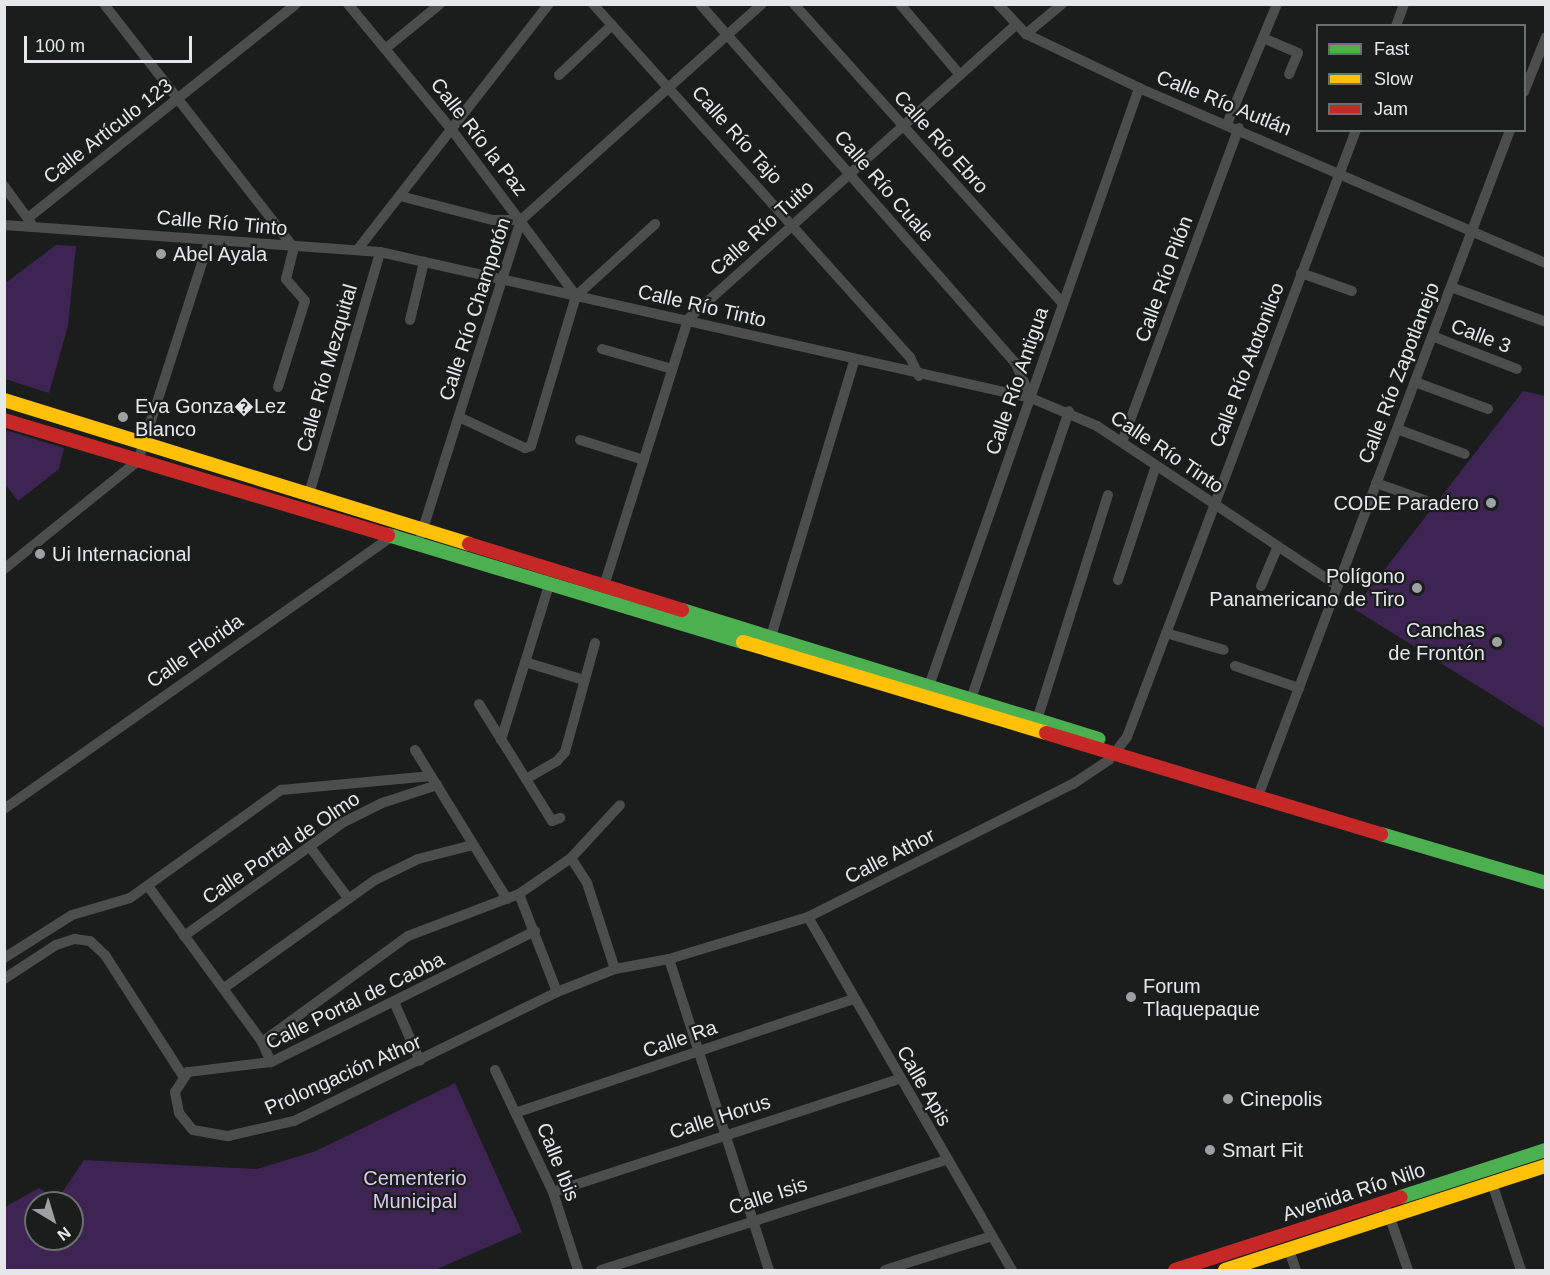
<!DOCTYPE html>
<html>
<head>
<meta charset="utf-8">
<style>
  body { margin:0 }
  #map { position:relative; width:1550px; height:1275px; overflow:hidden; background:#1a1d1c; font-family:Helvetica,sans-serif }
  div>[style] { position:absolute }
  .green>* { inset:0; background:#3d2452 }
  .street>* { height:10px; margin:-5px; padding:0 5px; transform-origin:5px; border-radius:5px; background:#4c4d4d }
  .fast>* { height:14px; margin:-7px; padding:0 7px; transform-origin:7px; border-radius:7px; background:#4caf50 }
  .slow>* { height:14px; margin:-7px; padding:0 7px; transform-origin:7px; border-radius:7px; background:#ffc107 }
  .jam>* { height:14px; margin:-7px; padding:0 7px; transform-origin:7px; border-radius:7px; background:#c62828 }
  .dots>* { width:16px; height:16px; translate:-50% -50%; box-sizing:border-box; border:3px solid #191e1d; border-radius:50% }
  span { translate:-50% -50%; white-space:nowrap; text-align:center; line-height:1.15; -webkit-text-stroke:4.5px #191e1d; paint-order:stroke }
  .street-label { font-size:20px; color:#e5e8e8 }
  .poi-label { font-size:20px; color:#e5e8e8 }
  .left { translate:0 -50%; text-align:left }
  .right { translate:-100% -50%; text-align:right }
  .park-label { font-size:20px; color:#ddc7f3 }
  .frame { position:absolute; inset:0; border:6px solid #e5e8e8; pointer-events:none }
  .legend { position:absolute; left:1316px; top:24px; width:210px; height:108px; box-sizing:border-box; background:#191e1d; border:2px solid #6b6f6e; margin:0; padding:8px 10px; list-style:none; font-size:18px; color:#e5e8e8 }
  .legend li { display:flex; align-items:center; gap:12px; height:30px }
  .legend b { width:30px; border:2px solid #6b6f6e }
  .north { position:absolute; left:24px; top:1191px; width:60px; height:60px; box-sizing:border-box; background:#191e1d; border:2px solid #6b6f6e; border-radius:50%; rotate:142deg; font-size:16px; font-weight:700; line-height:24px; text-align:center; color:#e5e8e8 }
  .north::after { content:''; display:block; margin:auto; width:21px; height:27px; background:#9ea1a1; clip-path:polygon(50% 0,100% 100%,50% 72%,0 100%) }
  .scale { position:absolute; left:24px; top:36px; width:168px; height:27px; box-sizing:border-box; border:3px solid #e5e8e8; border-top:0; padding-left:8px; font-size:18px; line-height:21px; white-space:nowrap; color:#e5e8e8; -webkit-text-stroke:4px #191e1d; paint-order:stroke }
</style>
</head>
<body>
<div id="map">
  <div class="green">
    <i style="clip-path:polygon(56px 245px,76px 246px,68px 326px,49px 393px,5px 379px,4px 284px)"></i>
    <i style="clip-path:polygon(1523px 391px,1545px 396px,1545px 728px,1354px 609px)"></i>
    <i style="clip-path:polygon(5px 430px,64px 448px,59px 469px,18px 501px,5px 484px)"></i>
    <i style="clip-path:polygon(evenodd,455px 1083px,522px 1232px,435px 1270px,5px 1270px,5px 1207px,39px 1188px,57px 1200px,84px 1160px,257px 1169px,316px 1151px,455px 1083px,36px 1203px,72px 1203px,72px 1239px,36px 1239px,36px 1203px)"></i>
  </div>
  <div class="street">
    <i style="left:104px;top:4px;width:309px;rotate:52.1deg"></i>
    <i style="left:348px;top:4px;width:163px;rotate:50.5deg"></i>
    <i style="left:452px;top:130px;width:207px;rotate:53.2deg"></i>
    <i style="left:593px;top:4px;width:474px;rotate:48.1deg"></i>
    <i style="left:910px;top:357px;width:21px;rotate:65deg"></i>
    <i style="left:700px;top:4px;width:477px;rotate:48.7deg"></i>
    <i style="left:1015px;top:362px;width:39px;rotate:66deg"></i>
    <i style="left:794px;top:4px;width:402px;rotate:48.1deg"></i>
    <i style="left:900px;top:4px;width:93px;rotate:49.8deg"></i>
    <i style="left:998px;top:4px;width:41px;rotate:47deg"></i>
    <i style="left:1026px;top:34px;width:125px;rotate:25.5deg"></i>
    <i style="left:1139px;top:88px;width:443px;rotate:23.3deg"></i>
    <i style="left:1396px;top:26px;width:23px;rotate:-70deg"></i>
    <i style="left:1026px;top:34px;width:47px;rotate:-39.8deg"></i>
    <i style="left:1263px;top:38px;width:38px;rotate:23deg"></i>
    <i style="left:1298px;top:53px;width:23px;rotate:113deg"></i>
    <i style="left:385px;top:49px;width:71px;rotate:-39.3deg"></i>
    <i style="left:559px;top:75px;width:73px;rotate:-43.3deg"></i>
    <i style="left:1524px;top:92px;width:59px;rotate:-68.2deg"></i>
    <i style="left:1227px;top:124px;width:130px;rotate:-67.4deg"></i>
    <i style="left:4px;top:186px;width:46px;rotate:53.9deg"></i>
    <i style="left:400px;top:196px;width:96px;rotate:14.5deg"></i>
    <i style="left:493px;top:220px;width:28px"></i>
    <i style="left:28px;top:218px;width:343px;rotate:-38.6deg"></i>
    <i style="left:4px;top:225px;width:377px;rotate:4.1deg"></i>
    <i style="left:380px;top:252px;width:667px;rotate:12.64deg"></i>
    <i style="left:1031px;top:398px;width:72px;rotate:23deg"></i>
    <i style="left:1097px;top:426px;width:289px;rotate:33.6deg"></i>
    <i style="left:358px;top:249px;width:311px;rotate:-52.1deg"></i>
    <i style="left:1301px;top:273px;width:54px;rotate:19.4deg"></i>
    <i style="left:1451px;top:287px;width:101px;rotate:20.2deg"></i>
    <i style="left:576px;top:296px;width:107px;rotate:-42.3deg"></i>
    <i style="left:410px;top:320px;width:60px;rotate:-76.4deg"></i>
    <i style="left:1432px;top:336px;width:91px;rotate:21.2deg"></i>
    <i style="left:602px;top:349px;width:73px;rotate:15.9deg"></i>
    <i style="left:1415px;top:382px;width:78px;rotate:20.3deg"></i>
    <i style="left:278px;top:387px;width:90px;rotate:-72.6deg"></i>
    <i style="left:305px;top:301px;width:29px;rotate:-131deg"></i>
    <i style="left:286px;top:279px;width:32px;rotate:-76deg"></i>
    <i style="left:459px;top:417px;width:73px;rotate:25.2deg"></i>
    <i style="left:525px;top:448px;width:6px;rotate:-18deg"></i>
    <i style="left:531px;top:446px;width:157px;rotate:-73.3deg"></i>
    <i style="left:1397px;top:429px;width:72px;rotate:20.2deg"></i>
    <i style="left:580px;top:440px;width:67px;rotate:17.4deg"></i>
    <i style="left:1122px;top:442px;width:335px;rotate:-69.6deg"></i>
    <i style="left:1376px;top:483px;width:57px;rotate:19.4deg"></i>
    <i style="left:309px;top:494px;width:252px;rotate:-73.6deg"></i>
    <i style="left:421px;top:535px;width:330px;rotate:-72.4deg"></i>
    <i style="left:521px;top:220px;width:324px;rotate:-41.9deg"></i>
    <i style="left:4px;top:569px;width:172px;rotate:-38.9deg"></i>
    <i style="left:138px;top:461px;width:231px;rotate:-72.1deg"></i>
    <i style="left:1118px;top:580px;width:120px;rotate:-71.6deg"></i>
    <i style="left:604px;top:586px;width:280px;rotate:-72.5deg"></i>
    <i style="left:688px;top:319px;width:439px;rotate:-41.9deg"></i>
    <i style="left:1261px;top:586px;width:43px;rotate:-67deg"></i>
    <i style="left:1166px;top:633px;width:60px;rotate:16.3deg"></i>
    <i style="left:769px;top:643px;width:294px;rotate:-73.2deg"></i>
    <i style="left:525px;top:662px;width:62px;rotate:17deg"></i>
    <i style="left:1235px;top:666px;width:68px;rotate:19deg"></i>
    <i style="left:929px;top:686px;width:634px;rotate:-70.65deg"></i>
    <i style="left:971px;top:699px;width:304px;rotate:-71.2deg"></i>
    <i style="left:479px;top:704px;width:138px;rotate:58deg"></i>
    <i style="left:552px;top:821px;width:9px;rotate:-21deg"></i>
    <i style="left:1037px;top:720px;width:236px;rotate:-72.5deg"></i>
    <i style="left:501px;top:740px;width:162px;rotate:-72.8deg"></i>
    <i style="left:415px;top:750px;width:175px;rotate:58.3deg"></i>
    <i style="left:526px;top:779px;width:36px;rotate:-30deg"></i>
    <i style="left:557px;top:761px;width:12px;rotate:-48deg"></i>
    <i style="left:565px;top:752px;width:113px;rotate:-74.6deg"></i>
    <i style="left:1258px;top:796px;width:712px;rotate:-69.27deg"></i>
    <i style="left:4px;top:809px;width:478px;rotate:-35.1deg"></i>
    <i style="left:310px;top:847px;width:64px;rotate:53.3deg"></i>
    <i style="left:571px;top:858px;width:30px;rotate:57deg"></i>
    <i style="left:587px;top:883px;width:90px;rotate:72deg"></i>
    <i style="left:148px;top:886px;width:193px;rotate:53.8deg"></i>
    <i style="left:262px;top:1042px;width:22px;rotate:66deg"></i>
    <i style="left:519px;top:894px;width:105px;rotate:68.8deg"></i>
    <i style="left:808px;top:917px;width:408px;rotate:60deg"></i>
    <i style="left:535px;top:931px;width:295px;rotate:153.6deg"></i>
    <i style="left:271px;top:1062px;width:84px;rotate:173.1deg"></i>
    <i style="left:188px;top:1072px;width:24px;rotate:123deg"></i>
    <i style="left:175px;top:1092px;width:21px;rotate:79deg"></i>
    <i style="left:179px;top:1113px;width:22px;rotate:51deg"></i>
    <i style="left:193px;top:1130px;width:36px;rotate:10deg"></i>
    <i style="left:228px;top:1136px;width:68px;rotate:-12.8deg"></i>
    <i style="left:294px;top:1121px;width:293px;rotate:-26.1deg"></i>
    <i style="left:557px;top:992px;width:62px;rotate:-21.6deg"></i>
    <i style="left:615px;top:969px;width:55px;rotate:-10.5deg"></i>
    <i style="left:669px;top:959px;width:145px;rotate:-16.8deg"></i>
    <i style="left:808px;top:917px;width:297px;rotate:-26.7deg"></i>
    <i style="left:1073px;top:784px;width:43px;rotate:-33.7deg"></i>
    <i style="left:1109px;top:760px;width:29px;rotate:-52deg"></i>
    <i style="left:1127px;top:737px;width:649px;rotate:-69.33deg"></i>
    <i style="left:184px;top:936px;width:196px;rotate:-35.5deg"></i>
    <i style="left:344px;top:822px;width:42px;rotate:-26.6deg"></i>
    <i style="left:382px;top:803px;width:58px;rotate:-18.1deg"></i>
    <i style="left:4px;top:958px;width:80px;rotate:-32.3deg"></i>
    <i style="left:72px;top:915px;width:60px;rotate:-16.3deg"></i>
    <i style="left:130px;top:898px;width:186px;rotate:-35.6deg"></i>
    <i style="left:281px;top:790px;width:151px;rotate:-5.3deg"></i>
    <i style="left:669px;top:959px;width:327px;rotate:72.2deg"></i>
    <i style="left:4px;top:979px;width:62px;rotate:-33.2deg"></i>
    <i style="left:56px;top:945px;width:20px;rotate:-18deg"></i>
    <i style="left:75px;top:939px;width:15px;rotate:8deg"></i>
    <i style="left:90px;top:941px;width:21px;rotate:43deg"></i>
    <i style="left:105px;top:955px;width:144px;rotate:57.2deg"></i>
    <i style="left:224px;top:988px;width:186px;rotate:-35.6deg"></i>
    <i style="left:375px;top:880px;width:48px;rotate:-26deg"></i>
    <i style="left:418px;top:859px;width:57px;rotate:-14.3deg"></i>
    <i style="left:395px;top:1004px;width:62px;rotate:66.3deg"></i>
    <i style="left:262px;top:1042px;width:180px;rotate:-36deg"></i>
    <i style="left:408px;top:936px;width:119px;rotate:-20.7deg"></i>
    <i style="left:519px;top:894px;width:63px;rotate:-34.7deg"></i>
    <i style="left:571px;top:858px;width:72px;rotate:-47.2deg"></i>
    <i style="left:495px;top:1070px;width:135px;rotate:64.6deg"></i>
    <i style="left:553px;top:1192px;width:82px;rotate:72.2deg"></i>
    <i style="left:518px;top:1112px;width:354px;rotate:-18.6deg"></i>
    <i style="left:1492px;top:1183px;width:92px;rotate:71.6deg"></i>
    <i style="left:553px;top:1192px;width:364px;rotate:-18.1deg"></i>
    <i style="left:1388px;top:1212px;width:61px;rotate:71deg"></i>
    <i style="left:1289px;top:1250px;width:21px;rotate:71deg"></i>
    <i style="left:601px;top:1270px;width:362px;rotate:-17.7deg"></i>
    <i style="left:885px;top:1270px;width:112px;rotate:-17.6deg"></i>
  </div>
  <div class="fast">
    <i style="left:388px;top:535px;width:371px;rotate:16.8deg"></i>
    <i style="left:682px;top:610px;width:436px;rotate:17.2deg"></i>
    <i style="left:1381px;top:834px;width:172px;rotate:16.5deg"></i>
    <i style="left:1401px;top:1197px;width:152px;rotate:-18deg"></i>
  </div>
  <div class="slow">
    <i style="left:4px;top:400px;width:487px;rotate:17.2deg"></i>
    <i style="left:743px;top:642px;width:316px;rotate:16.7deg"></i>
    <i style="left:1225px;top:1270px;width:337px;rotate:-18deg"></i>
  </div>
  <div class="jam">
    <i style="left:4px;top:420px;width:401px;rotate:16.7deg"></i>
    <i style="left:469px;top:544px;width:223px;rotate:17.2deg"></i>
    <i style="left:1046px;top:733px;width:350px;rotate:16.8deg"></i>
    <i style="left:1175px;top:1270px;width:237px;rotate:-17.9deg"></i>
  </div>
  <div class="dots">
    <i style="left:161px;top:254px;background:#9ea1a1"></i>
    <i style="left:123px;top:417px;background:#9ea1a1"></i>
    <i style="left:1491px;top:503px;background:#9ea1a1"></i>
    <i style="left:40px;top:554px;background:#9ea1a1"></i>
    <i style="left:1417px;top:588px;background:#9ea1a1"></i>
    <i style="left:1497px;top:642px;background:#9ea1a1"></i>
    <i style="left:1131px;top:997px;background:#9ea1a1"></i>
    <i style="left:1228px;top:1099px;background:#9ea1a1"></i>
    <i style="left:1210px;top:1150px;background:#9ea1a1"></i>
  </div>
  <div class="street-label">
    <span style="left:1224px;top:103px;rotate:22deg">Calle Río Autlán</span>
    <span style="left:108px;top:131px;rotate:-38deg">Calle Artículo 123</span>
    <span style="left:737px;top:135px;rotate:48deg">Calle Río Tajo</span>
    <span style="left:479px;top:137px;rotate:52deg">Calle Río la Paz</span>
    <span style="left:941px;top:142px;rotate:48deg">Calle Río Ebro</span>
    <span style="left:884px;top:186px;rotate:49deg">Calle Río Cuale</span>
    <span style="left:222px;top:223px;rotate:5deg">Calle Río Tinto</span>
    <span style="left:762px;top:228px;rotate:-42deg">Calle Río Tuito</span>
    <span style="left:1164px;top:279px;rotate:-70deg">Calle Río Pilón</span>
    <span style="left:702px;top:306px;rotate:13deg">Calle Río Tinto</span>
    <span style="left:475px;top:309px;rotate:-72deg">Calle Río Champotón</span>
    <span style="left:1481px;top:336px;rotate:21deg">Calle 3</span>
    <span style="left:1247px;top:365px;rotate:-69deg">Calle Río Atotonilco</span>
    <span style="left:327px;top:368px;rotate:-74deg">Calle Río Mezquital</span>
    <span style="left:1399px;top:373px;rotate:-69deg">Calle Río Zapotlanejo</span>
    <span style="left:1017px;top:381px;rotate:-71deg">Calle Río Antigua</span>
    <span style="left:1167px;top:452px;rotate:34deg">Calle Río Tinto</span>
    <span style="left:195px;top:651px;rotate:-35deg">Calle Florida</span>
    <span style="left:281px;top:848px;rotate:-34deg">Calle Portal de Olmo</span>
    <span style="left:890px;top:856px;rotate:-27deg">Calle Athor</span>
    <span style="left:355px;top:1001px;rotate:-26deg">Calle Portal de Caoba</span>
    <span style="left:680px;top:1039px;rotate:-19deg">Calle Ra</span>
    <span style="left:343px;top:1075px;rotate:-24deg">Prolongación Athor</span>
    <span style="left:924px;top:1086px;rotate:60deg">Calle Apis</span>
    <span style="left:720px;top:1117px;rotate:-18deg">Calle Horus</span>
    <span style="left:558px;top:1162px;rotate:68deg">Calle Ibis</span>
    <span style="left:1354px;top:1192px;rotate:-18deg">Avenida Río Nilo</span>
    <span style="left:768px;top:1196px;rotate:-18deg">Calle Isis</span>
  </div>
  <div class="poi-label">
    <span class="left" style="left:173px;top:254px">Abel Ayala</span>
    <span class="left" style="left:135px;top:418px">Eva Gonza�Lez<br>Blanco</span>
    <span class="right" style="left:1479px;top:503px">CODE Paradero</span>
    <span class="left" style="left:52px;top:554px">Ui Internacional</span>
    <span class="right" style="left:1405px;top:588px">Polígono<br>Panamericano de Tiro</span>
    <span class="right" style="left:1485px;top:642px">Canchas<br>de Frontón</span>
    <span class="left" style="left:1143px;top:998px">Forum<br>Tlaquepaque</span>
    <span class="left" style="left:1240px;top:1099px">Cinepolis</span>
    <span class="left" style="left:1222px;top:1150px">Smart Fit</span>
  </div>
  <div class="park-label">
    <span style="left:415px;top:1190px">Cementerio<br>Municipal</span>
  </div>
  <div class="frame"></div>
  <ul class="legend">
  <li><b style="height:8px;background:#4caf50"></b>Fast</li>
  <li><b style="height:8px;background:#ffc107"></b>Slow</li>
  <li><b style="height:8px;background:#c62828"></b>Jam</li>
  </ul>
  <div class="north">N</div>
  <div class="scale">100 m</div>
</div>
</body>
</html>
